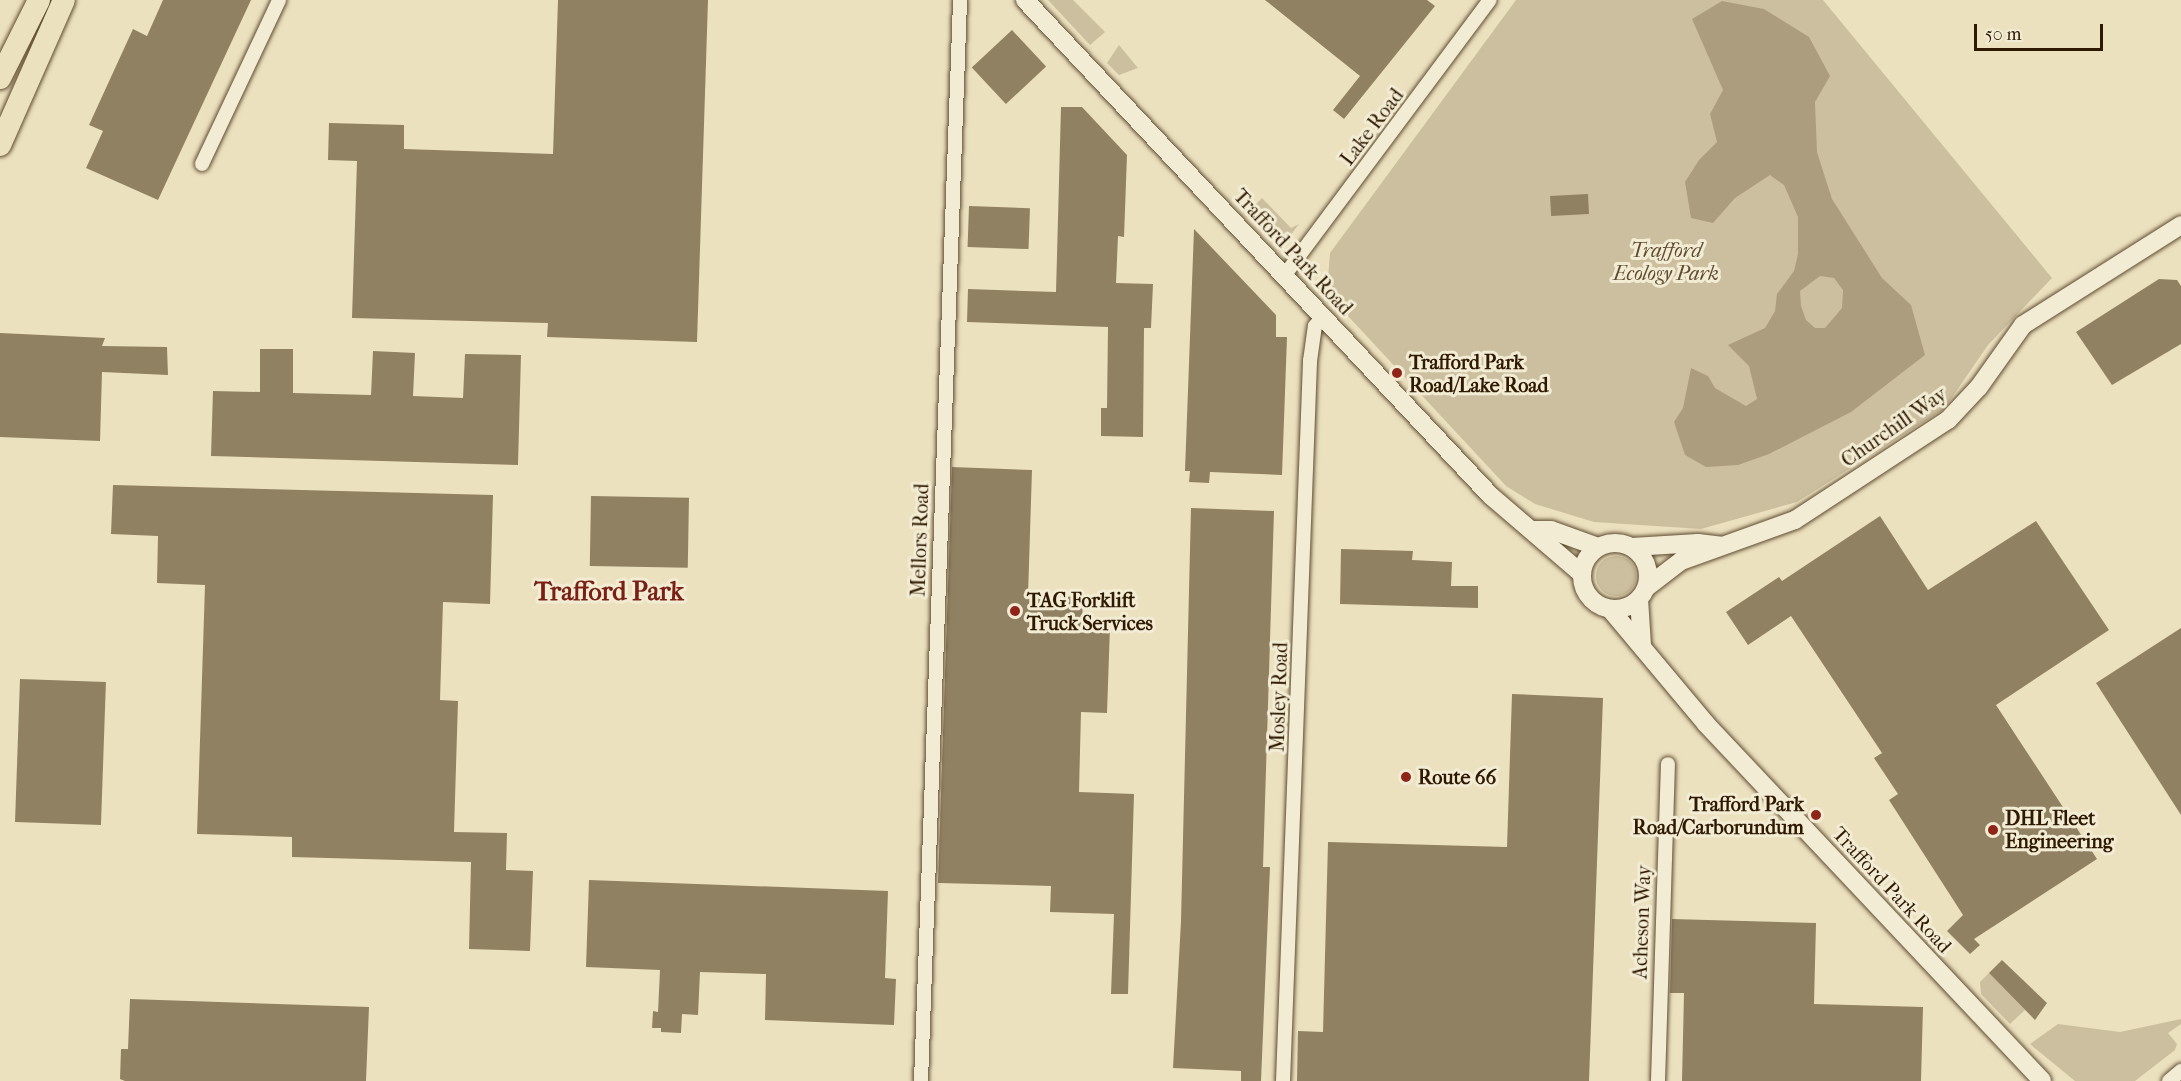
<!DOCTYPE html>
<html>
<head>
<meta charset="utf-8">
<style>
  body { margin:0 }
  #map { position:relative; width:2181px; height:1081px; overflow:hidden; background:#ece1bf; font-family:"IM FELL French Canon",serif }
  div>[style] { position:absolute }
  .green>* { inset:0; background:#ccbf9f }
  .round { border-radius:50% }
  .water>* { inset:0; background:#ac9d7e }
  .building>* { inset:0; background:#918163; transform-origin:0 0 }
  .roads { filter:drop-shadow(0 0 2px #5e4b30) drop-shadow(0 0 2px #5e4b30) }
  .minor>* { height:14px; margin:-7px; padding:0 7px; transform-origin:7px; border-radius:7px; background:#f3ecd5 }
  .tertiary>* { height:18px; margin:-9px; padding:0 9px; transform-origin:9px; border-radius:9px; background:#f3ecd5 }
  .tertiary>.ring { margin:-9px; padding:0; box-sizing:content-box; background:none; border:18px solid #f3ecd5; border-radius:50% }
  .primary>* { height:22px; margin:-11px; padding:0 11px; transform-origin:11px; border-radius:11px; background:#ece1bf }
  .dots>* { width:16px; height:16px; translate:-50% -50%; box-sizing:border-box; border:3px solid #f3ecd5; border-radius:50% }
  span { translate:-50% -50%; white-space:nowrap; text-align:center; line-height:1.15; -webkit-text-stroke:6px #f3ecd5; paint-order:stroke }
  .street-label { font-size:20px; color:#2f1900 }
  .park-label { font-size:20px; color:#5e4b30; font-style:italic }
  .poi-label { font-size:20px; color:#2f1900; font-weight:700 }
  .left { translate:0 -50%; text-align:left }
  .right { translate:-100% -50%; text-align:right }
  .district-label { font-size:26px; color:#7a1f14; font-weight:700 }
  .scale { position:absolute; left:1974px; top:24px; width:129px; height:27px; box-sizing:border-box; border:3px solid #2f1900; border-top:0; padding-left:8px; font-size:18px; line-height:21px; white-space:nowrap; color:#2f1900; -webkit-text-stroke:4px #f3ecd5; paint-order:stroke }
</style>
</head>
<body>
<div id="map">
  <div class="green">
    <i style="clip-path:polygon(1048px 0,1073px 0,1105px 32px,1090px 45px)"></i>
    <i style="clip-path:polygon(1516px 0,1823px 0,2052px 278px,1988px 345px,1944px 409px,1797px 502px,1701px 529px,1594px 522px,1535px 504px,1506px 486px,1334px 301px,1328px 278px,1330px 253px)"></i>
    <i style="clip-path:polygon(1119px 45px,1138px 68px,1119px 75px,1107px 63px)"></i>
    <i style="clip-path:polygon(1262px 198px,1291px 228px,1299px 224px,1290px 236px,1275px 239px,1247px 213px)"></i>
    <i class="round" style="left:1596px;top:556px;width:40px;height:40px"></i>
    <i style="clip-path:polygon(1989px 973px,2025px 1010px,2010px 1024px,1981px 994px,1980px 982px)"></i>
    <i style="clip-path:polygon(2181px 1019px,2181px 1024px,2168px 1033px,2177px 1044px,2175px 1050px,2135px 1081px,2075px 1081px,2030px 1044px,2058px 1024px,2120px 1032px)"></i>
  </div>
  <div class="water">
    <i style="clip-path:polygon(evenodd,1722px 1px,1764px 9px,1809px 37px,1830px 76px,1815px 102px,1817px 152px,1832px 199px,1882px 278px,1911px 305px,1925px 355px,1851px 412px,1769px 454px,1738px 465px,1706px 467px,1685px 455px,1674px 422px,1683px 408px,1691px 368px,1708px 376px,1715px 388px,1746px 406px,1757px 399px,1749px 366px,1728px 345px,1765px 328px,1775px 311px,1777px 294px,1794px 271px,1798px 254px,1798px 217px,1784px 185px,1770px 175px,1735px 198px,1713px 223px,1691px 218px,1685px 182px,1699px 160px,1717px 142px,1710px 114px,1723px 90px,1692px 19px,1722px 1px,1820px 276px,1834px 278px,1843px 290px,1842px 308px,1825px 328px,1815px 328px,1806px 320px,1801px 306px,1800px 291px,1820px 276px)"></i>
  </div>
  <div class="building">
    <i style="clip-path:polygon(163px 0,251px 0,158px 200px,86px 168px,103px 131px,89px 125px,133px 29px,147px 36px)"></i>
    <i style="clip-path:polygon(558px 0,708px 0,697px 342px,547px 337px,548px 323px,352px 318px,357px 161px,328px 160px,329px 123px,404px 125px,404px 149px,553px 154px)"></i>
    <i style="clip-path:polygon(1265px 0,1427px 0,1435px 6px,1344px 119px,1333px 110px,1360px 76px)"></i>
    <i style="left:1012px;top:30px;width:50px;height:55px;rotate:47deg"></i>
    <i style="clip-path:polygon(1061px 107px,1082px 107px,1127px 155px,1124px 237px,1118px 236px,1116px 283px,1153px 284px,1151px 328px,1144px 328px,1143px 437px,1101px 436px,1101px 408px,1107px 408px,1108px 327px,967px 322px,968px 289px,1056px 292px)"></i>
    <i style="left:1588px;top:194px;width:20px;height:38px;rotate:87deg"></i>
    <i style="left:969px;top:206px;width:61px;height:41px;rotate:2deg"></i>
    <i style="clip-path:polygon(1194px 229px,1276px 315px,1276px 337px,1287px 337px,1282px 475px,1210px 472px,1209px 483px,1189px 482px,1190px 471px,1185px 471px)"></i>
    <i style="clip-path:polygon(2159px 279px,2177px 280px,2181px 286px,2181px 344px,2112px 385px,2076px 332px)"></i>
    <i style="clip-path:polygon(0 333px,105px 338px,102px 346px,167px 347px,168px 375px,102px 372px,100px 441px,0 437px)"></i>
    <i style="clip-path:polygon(260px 349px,293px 349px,293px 393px,371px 395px,373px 351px,415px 353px,413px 396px,463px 398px,465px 354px,521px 355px,518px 465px,211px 456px,213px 391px,260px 392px)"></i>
    <i style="clip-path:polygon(952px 467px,1032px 470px,1028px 596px,1083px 597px,1082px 625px,1110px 626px,1107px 713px,1081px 712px,1079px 792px,1134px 794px,1128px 994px,1111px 994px,1114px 914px,1050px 912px,1051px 886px,938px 883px)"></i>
    <i style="clip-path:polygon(113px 485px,493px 495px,490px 604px,443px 602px,440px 700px,458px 701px,454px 832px,507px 833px,506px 870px,533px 871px,530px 951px,469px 949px,471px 862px,292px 857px,292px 837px,197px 834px,205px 585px,157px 583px,158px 536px,111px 534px)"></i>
    <i style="left:591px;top:496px;width:98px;height:70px;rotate:1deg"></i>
    <i style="clip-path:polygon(1191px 508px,1274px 511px,1263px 867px,1270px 867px,1261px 1081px,1241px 1081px,1241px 1071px,1173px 1068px,1181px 921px)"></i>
    <i style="clip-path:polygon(1880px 516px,1928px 590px,2036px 521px,2109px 630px,1996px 705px,2097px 859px,1974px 939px,1980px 945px,1970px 954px,1947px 931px,1963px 915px,1889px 800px,1898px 794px,1874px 758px,1882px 753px,1791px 616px,1748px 645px,1726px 612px,1779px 577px,1782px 581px)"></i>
    <i style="clip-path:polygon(1341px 549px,1413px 551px,1412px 560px,1452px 562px,1451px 586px,1478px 586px,1478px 608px,1340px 604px)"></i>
    <i style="clip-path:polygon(2181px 628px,2181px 815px,2096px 683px)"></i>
    <i style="left:20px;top:679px;width:86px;height:143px;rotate:2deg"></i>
    <i style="clip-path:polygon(1512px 694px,1603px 698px,1589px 1081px,1297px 1081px,1298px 1031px,1323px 1032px,1328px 842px,1507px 847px)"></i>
    <i style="clip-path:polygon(589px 880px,888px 891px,885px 978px,896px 979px,894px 1025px,765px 1020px,766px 974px,700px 972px,698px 1015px,682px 1014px,681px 1033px,661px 1032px,661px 1028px,652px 1028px,653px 1011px,658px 1012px,660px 970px,586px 967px)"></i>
    <i style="clip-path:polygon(1672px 919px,1816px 923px,1814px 1004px,1923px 1007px,1921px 1081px,1682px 1081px,1684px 993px,1670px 993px)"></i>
    <i style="clip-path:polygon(2002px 960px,2047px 1003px,2035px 1020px,1989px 973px)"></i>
    <i style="clip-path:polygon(130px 999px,369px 1007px,366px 1081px,125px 1081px,120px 1079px,121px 1049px,128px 1049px)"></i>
  </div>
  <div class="roads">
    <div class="minor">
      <i style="left:202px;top:164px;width:181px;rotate:-64.8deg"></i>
      <i style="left:1284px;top:276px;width:344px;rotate:-53.3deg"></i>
      <i style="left:921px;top:1081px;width:1082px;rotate:-87.93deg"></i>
      <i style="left:1283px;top:1081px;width:721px;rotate:-87.85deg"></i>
      <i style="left:1310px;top:361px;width:35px;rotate:-82deg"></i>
      <i style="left:1315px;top:326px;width:12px;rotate:-48deg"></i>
      <i style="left:1658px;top:1081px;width:317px;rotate:-88.2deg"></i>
      <i style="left:2169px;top:1081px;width:16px;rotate:-40deg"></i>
    </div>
    <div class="tertiary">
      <i style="left:1025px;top:0;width:681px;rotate:46.79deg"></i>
      <i style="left:1491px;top:496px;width:120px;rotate:40.6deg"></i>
      <i style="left:1533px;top:530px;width:18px"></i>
      <i style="left:1551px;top:530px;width:50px;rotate:19.9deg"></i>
      <i class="ring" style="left:1582px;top:543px;width:48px;height:48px"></i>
      <i style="left:1632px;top:547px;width:66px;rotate:-3.5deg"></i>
      <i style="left:1698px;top:543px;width:23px;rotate:7deg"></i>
      <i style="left:1647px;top:587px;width:43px;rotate:-37.4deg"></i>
      <i style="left:1681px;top:561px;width:121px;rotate:-19.8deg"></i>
      <i style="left:1795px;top:520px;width:183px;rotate:-33.2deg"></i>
      <i style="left:1948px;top:420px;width:45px;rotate:-46.8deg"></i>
      <i style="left:1979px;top:387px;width:76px;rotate:-54.6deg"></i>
      <i style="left:2023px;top:325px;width:187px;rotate:-32.3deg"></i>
      <i style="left:1639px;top:599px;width:47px;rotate:86.3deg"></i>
      <i style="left:1610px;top:609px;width:150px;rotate:50.1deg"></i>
      <i style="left:1706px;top:724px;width:490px;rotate:46.7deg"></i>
    </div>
    <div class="primary">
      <i style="left:0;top:78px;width:87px;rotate:-63.4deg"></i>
      <i style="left:0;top:145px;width:158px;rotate:-66.2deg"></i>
    </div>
  </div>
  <div class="dots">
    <i style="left:1397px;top:373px;background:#8f2418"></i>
    <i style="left:1015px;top:611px;background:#8f2418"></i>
    <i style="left:1406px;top:777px;background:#8f2418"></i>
    <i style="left:1816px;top:815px;background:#8f2418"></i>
    <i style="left:1993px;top:830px;background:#8f2418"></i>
  </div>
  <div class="street-label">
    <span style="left:1372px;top:127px;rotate:-53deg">Lake Road</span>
    <span style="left:1293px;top:252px;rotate:47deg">Trafford Park Road</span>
    <span style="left:1894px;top:427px;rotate:-35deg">Churchill Way</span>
    <span style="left:920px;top:540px;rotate:-88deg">Mellors Road</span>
    <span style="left:1279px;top:697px;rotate:-88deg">Mosley Road</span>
    <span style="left:1892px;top:890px;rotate:47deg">Trafford Park Road</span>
    <span style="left:1642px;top:922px;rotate:-88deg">Acheson Way</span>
  </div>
  <div class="park-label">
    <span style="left:1666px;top:262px">Trafford<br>Ecology Park</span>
  </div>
  <div class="poi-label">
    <span class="left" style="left:1409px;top:374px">Trafford Park<br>Road/Lake Road</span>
    <span class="left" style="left:1027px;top:612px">TAG Forklift<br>Truck Services</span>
    <span class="left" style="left:1418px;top:777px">Route 66</span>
    <span class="right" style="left:1804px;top:816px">Trafford Park<br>Road/Carborundum</span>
    <span class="left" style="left:2005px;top:830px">DHL Fleet<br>Engineering</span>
  </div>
  <div class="district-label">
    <span style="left:609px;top:592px">Trafford Park</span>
  </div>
  <div class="scale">50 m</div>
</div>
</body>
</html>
